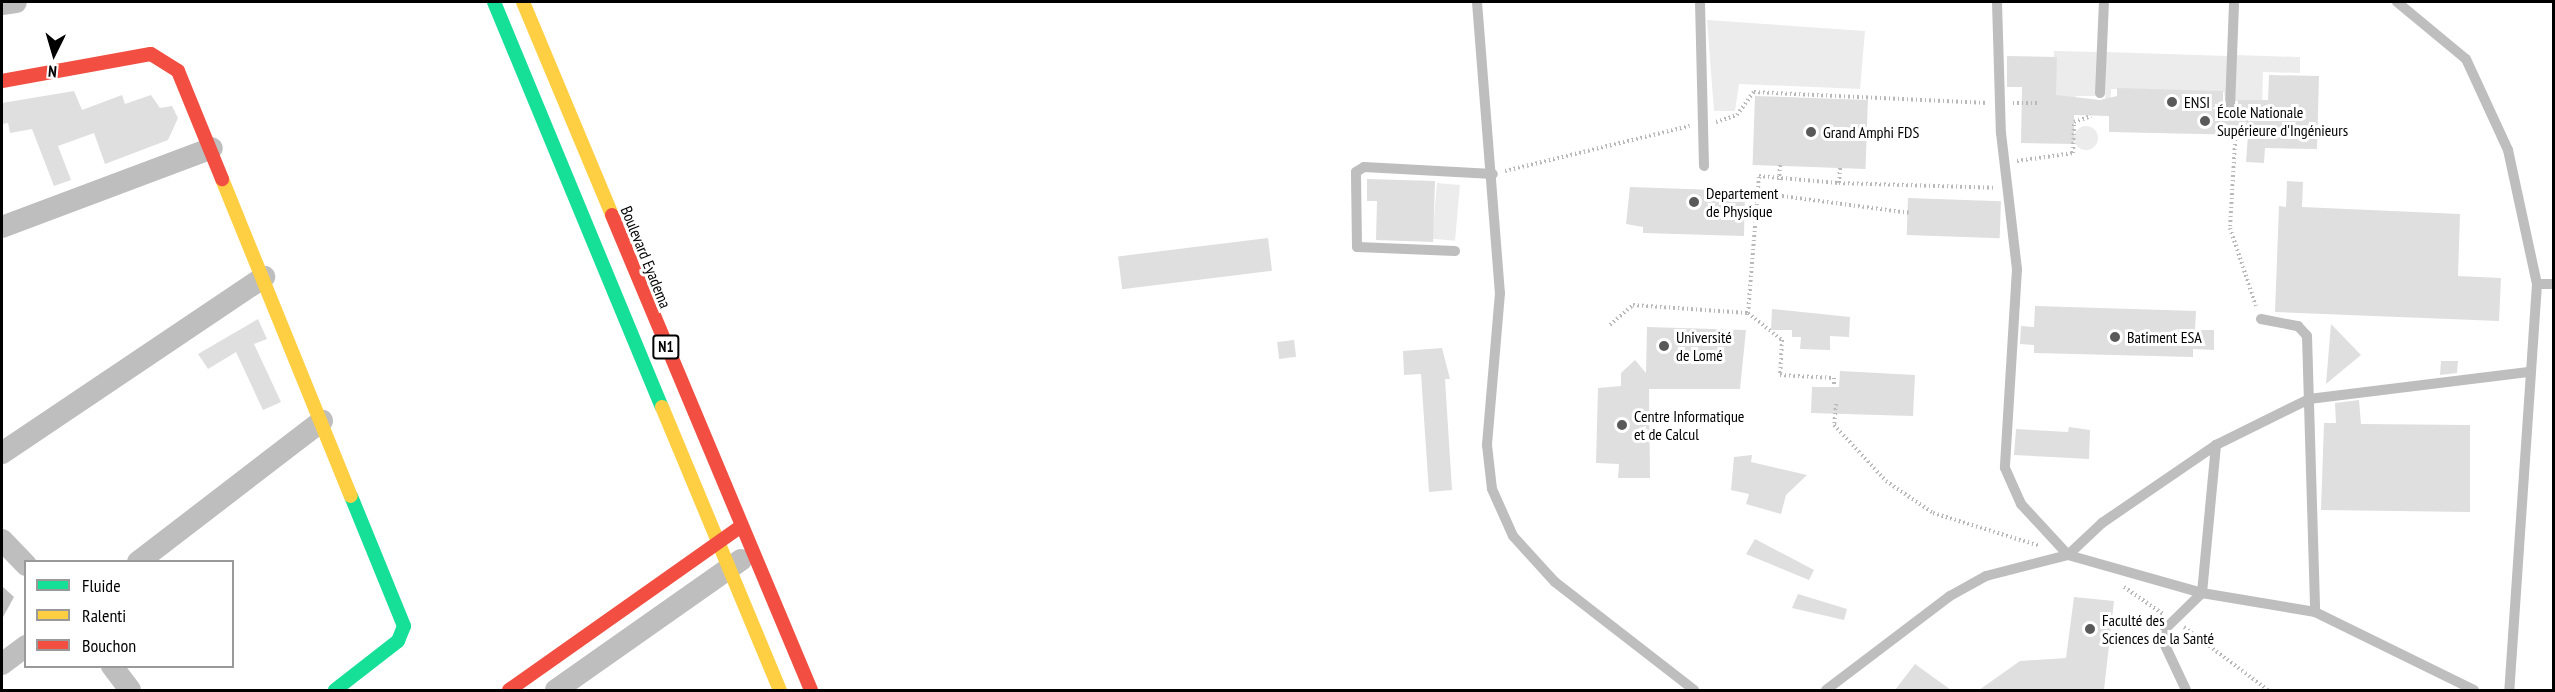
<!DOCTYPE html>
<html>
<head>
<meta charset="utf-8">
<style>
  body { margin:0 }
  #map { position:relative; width:2555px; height:692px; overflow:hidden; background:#fff; font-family:"PT Sans Narrow",sans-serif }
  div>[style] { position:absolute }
  .green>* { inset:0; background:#ececec; transform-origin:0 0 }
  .round { border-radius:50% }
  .water>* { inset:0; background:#bfbfbf }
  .building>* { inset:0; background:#dfdfdf; transform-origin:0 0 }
  .path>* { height:4px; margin-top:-2px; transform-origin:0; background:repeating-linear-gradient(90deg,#b9b9b9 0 1.5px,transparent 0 4.5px) }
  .lane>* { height:10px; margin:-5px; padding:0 5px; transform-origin:5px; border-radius:5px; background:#bebebe }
  .street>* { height:22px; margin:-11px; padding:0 11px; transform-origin:11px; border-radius:11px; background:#bebebe }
  .fast>* { height:14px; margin:-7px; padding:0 7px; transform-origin:7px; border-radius:7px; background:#16e098 }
  .slow>* { height:14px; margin:-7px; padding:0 7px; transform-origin:7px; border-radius:7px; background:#ffcf43 }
  .jam>* { height:14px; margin:-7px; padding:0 7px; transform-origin:7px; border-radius:7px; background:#f24e42 }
  .dots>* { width:16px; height:16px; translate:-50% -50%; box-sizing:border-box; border:3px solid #fff; border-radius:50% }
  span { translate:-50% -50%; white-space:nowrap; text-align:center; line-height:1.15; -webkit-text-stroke:6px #fff; paint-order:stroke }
  .shield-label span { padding:2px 4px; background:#fff; border:2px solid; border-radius:4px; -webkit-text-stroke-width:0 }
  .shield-label { font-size:15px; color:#000; font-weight:700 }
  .poi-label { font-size:16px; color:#000 }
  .left { translate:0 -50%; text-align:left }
  .street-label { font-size:16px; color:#000 }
  .frame { position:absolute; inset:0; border:3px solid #000; pointer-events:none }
  .legend { position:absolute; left:24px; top:560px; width:210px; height:108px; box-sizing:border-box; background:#fff; border:2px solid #999; margin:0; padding:8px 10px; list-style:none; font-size:18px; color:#000 }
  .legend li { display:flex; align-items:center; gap:12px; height:30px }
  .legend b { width:30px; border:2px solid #999 }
  .north { position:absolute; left:24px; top:24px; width:60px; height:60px; -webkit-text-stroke:4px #fff; paint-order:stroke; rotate:185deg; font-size:16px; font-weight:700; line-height:24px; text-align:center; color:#000 }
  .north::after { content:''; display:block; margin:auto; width:21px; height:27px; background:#000; clip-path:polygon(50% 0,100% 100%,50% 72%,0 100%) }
</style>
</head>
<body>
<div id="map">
  <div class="green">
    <i style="clip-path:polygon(1707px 20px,1865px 31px,1860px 89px,1739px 84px,1735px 111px,1714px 111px)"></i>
    <i style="clip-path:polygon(2054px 51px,2098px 52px,2097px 96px,2076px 96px,2075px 106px,2053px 106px)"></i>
    <i style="clip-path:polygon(2106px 52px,2228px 56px,2227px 111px,2224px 92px,2111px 89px,2110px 106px,2105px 106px)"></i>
    <i style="clip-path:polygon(2235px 55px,2300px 57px,2300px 73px,2263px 72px,2262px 111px,2258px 102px,2234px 101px)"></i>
    <i class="round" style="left:2074px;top:126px;width:24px;height:24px"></i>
    <i style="left:1437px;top:183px;width:23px;height:56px;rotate:5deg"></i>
  </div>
  <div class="water">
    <i style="clip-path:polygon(2px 586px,14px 597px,3px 617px,2px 617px)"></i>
  </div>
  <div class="building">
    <i style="clip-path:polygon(2007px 56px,2057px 57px,2056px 95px,2100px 100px,2117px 96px,2117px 88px,2223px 91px,2223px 111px,2229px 115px,2237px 111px,2238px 100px,2268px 100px,2269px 75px,2319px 76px,2317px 149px,2265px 148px,2264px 163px,2246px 162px,2248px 135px,2109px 132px,2109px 116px,2074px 115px,2074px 144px,2021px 143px,2022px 87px,2007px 87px)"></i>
    <i style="clip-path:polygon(74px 91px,82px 110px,122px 95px,125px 104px,151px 95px,160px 108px,172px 106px,178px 118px,168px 140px,105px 164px,94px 133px,58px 146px,71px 180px,54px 186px,32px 129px,10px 133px,8px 123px,2px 124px,2px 103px)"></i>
    <i style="left:1755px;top:96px;width:113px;height:69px;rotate:2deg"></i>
    <i style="clip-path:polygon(1367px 179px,1435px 181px,1433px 242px,1376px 240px,1377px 201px,1367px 201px)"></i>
    <i style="clip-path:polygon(2287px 181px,2303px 182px,2302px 207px,2460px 214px,2458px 276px,2501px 278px,2499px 321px,2275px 312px,2279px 206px,2286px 207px)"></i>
    <i style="clip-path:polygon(1630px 187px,1745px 191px,1744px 236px,1643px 233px,1643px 227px,1626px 224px)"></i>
    <i style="left:1908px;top:198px;width:93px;height:37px;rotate:2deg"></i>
    <i style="left:1268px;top:238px;width:33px;height:151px;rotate:83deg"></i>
    <i style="clip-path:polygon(2035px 306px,2196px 311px,2195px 330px,2214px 330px,2214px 350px,2193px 349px,2193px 357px,2034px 353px,2034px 345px,2020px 344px,2021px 326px,2034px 327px)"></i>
    <i style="clip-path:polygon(1772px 309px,1850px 317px,1849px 337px,1830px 336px,1830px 350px,1800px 349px,1801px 337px,1792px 337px,1792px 330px,1771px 330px)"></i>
    <i style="clip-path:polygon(258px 319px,267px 339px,254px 344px,281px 402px,263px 410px,236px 352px,208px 369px,198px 354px)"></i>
    <i style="clip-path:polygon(2331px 324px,2361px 355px,2326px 384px)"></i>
    <i style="clip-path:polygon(1647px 327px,1746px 330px,1740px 389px,1649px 389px,1650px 478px,1618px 478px,1619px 464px,1596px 463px,1598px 388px,1621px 386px,1621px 373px,1635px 360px,1646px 373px)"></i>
    <i style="left:1294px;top:340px;width:17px;height:17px;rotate:83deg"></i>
    <i style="clip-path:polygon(1442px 348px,1450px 379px,1445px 379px,1452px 490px,1429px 492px,1421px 374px,1404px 375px,1403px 351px)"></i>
    <i style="clip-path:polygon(2441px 361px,2458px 361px,2457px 373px,2440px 375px)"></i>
    <i style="clip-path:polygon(1840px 371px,1915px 375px,1913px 416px,1811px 413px,1812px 387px,1839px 387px)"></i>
    <i style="clip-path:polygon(2359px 400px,2361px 424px,2470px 425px,2470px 512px,2321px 510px,2324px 423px,2336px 423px,2335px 403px)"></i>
    <i style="clip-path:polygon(2069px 427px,2090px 430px,2089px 459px,2014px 455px,2016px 429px,2068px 432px)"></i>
    <i style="clip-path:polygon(1752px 455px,1751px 462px,1807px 475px,1786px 495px,1781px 514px,1746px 504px,1749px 494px,1731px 490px,1734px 457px)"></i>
    <i style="clip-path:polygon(1755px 539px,1814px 570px,1809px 580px,1746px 554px)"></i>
    <i style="clip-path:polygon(1798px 594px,1847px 609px,1844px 620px,1792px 608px)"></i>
    <i style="clip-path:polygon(2074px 597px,2114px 601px,2104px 690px,1979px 690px,2020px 661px,2066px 658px)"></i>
    <i style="clip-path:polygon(1915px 664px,1951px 690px,1895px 690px)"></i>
  </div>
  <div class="path">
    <i style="left:2013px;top:103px;width:27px"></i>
    <i style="left:1716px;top:122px;width:22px;rotate:-18deg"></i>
    <i style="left:1737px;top:115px;width:29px;rotate:-54deg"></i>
    <i style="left:1754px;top:92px;width:234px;rotate:2.7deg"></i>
    <i style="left:2236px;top:126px;width:102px;rotate:93.4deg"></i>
    <i style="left:2230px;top:228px;width:82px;rotate:71.6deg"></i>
    <i style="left:2017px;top:161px;width:57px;rotate:-8.1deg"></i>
    <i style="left:2073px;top:153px;width:31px;rotate:-88deg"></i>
    <i style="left:2074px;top:122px;width:18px;rotate:-19deg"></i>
    <i style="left:1505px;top:171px;width:190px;rotate:-13.7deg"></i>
    <i style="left:1779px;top:180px;width:15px;rotate:-86deg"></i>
    <i style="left:1839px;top:183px;width:155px;rotate:1.8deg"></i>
    <i style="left:1746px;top:213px;width:24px;rotate:-55deg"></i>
    <i style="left:1760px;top:193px;width:150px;rotate:7.6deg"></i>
    <i style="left:1748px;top:313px;width:43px;rotate:38.5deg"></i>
    <i style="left:1782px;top:340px;width:35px;rotate:93deg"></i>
    <i style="left:1780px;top:375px;width:54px;rotate:3.2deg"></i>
    <i style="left:1834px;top:378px;width:9px;rotate:90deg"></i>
    <i style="left:1610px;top:325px;width:30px;rotate:-41deg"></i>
    <i style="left:1633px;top:305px;width:115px;rotate:4deg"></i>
    <i style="left:1748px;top:313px;width:137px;rotate:-85.4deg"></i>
    <i style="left:1759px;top:176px;width:80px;rotate:5deg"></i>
    <i style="left:1839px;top:183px;width:16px;rotate:-86deg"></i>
    <i style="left:1836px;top:404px;width:21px;rotate:95deg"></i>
    <i style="left:1834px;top:425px;width:76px;rotate:47.1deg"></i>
    <i style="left:1886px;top:481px;width:57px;rotate:34.2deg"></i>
    <i style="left:1933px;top:513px;width:112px;rotate:17.1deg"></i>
    <i style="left:2124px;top:587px;width:47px;rotate:34.7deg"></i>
    <i style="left:2184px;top:627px;width:105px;rotate:36.9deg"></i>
  </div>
  <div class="lane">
    <i style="left:1477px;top:2px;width:292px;rotate:85.5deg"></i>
    <i style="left:1500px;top:293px;width:153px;rotate:94.9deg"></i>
    <i style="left:1487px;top:445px;width:44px;rotate:83.5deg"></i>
    <i style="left:1492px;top:489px;width:51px;rotate:65.9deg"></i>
    <i style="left:1513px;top:536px;width:62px;rotate:47.6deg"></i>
    <i style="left:1555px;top:582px;width:176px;rotate:37.8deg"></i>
    <i style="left:1700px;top:2px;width:164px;rotate:88.6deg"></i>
    <i style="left:1997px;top:2px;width:131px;rotate:88.3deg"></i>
    <i style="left:2001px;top:133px;width:137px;rotate:83.3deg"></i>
    <i style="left:2017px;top:269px;width:199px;rotate:93.5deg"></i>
    <i style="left:2005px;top:468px;width:39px;rotate:66deg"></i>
    <i style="left:2021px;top:504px;width:69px;rotate:47.3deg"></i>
    <i style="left:2068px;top:555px;width:47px;rotate:-43.3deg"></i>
    <i style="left:2102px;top:523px;width:138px;rotate:-34.4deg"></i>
    <i style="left:2216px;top:445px;width:104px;rotate:-26.3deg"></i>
    <i style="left:2309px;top:399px;width:223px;rotate:-7deg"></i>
    <i style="left:2397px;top:2px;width:89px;rotate:39.6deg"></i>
    <i style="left:2466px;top:59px;width:100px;rotate:65.2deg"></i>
    <i style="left:2508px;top:150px;width:137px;rotate:77.8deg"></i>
    <i style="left:2537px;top:284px;width:407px;rotate:93.9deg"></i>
    <i style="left:2100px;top:93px;width:91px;rotate:-87.5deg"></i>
    <i style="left:2230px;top:108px;width:106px;rotate:-87.8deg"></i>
    <i style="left:1455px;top:251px;width:98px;rotate:-177.7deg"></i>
    <i style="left:1357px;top:247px;width:75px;rotate:-90.8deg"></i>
    <i style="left:1356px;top:172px;width:9px;rotate:-32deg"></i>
    <i style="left:1364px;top:167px;width:129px;rotate:3.1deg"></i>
    <i style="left:2537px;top:284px;width:17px"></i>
    <i style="left:2261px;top:319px;width:38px;rotate:11deg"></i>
    <i style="left:2298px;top:326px;width:13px;rotate:48deg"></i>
    <i style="left:2307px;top:336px;width:276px;rotate:88.3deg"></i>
    <i style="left:1826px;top:690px;width:156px;rotate:-37.2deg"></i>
    <i style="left:1950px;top:596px;width:41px;rotate:-29.1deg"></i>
    <i style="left:1986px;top:576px;width:85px;rotate:-14.4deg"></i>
    <i style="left:2068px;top:555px;width:139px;rotate:15.8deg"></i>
    <i style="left:2202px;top:593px;width:115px;rotate:9.5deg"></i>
    <i style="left:2315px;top:612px;width:177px;rotate:26.1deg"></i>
    <i style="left:2186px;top:690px;width:56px;rotate:-115.2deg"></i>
    <i style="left:2162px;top:639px;width:12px;rotate:-70deg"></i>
    <i style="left:2166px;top:628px;width:50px;rotate:-44.2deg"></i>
    <i style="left:2202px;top:593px;width:149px;rotate:-84.6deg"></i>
  </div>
  <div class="street">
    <i style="left:2px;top:4px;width:14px;rotate:-8deg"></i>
    <i style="left:2px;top:227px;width:224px;rotate:-20.6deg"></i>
    <i style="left:2px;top:453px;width:316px;rotate:-33.9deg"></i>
    <i style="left:2px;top:540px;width:35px;rotate:46deg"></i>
    <i style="left:138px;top:562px;width:232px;rotate:-37.5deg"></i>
    <i style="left:2px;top:664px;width:30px;rotate:-37deg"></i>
    <i style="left:112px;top:666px;width:30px;rotate:53deg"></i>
    <i style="left:556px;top:690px;width:226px;rotate:-35.1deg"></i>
  </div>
  <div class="fast">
    <i style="left:494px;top:2px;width:438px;rotate:67.5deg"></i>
    <i style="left:335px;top:690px;width:80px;rotate:-37.9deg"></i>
    <i style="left:398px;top:641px;width:16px;rotate:-68deg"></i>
    <i style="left:404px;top:626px;width:140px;rotate:-112.2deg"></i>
  </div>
  <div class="slow">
    <i style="left:523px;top:2px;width:231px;rotate:67.3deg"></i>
    <i style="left:222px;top:179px;width:342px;rotate:67.9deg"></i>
    <i style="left:662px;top:407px;width:307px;rotate:67.4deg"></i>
  </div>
  <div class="jam">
    <i style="left:2px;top:81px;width:151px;rotate:-10.3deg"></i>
    <i style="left:151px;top:54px;width:32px;rotate:32deg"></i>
    <i style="left:178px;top:71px;width:117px;rotate:67.8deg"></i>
    <i style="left:612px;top:215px;width:515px;rotate:67.27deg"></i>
    <i style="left:509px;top:690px;width:283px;rotate:-35.2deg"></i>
  </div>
  <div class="dots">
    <i style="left:2172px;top:102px;background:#595959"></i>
    <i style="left:2205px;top:121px;background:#595959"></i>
    <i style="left:1811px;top:132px;background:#595959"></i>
    <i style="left:1694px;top:202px;background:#595959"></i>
    <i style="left:2115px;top:337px;background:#595959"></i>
    <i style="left:1664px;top:346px;background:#595959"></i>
    <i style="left:1622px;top:425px;background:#595959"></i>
    <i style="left:2090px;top:629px;background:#595959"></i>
  </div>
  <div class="shield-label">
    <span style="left:666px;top:347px">N1</span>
  </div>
  <div class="poi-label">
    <span class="left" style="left:2184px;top:102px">ENSI</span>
    <span class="left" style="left:2217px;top:121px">École Nationale<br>Supérieure d'Ingénieurs</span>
    <span class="left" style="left:1823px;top:132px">Grand Amphi FDS</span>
    <span class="left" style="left:1706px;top:202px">Departement<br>de Physique</span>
    <span class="left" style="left:1676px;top:346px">Université<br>de Lomé</span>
    <span class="left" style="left:2127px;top:337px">Batiment ESA</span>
    <span class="left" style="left:1634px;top:425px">Centre Informatique<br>et de Calcul</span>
    <span class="left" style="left:2102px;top:629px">Faculté des<br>Sciences de la Santé</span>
  </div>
  <div class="street-label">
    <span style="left:646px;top:257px;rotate:68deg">Boulevard Eyadema</span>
  </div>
  <div class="frame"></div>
  <ul class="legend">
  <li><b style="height:8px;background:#16e098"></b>Fluide</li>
  <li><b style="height:8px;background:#ffcf43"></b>Ralenti</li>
  <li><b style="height:8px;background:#f24e42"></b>Bouchon</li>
  </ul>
  <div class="north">N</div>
</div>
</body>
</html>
